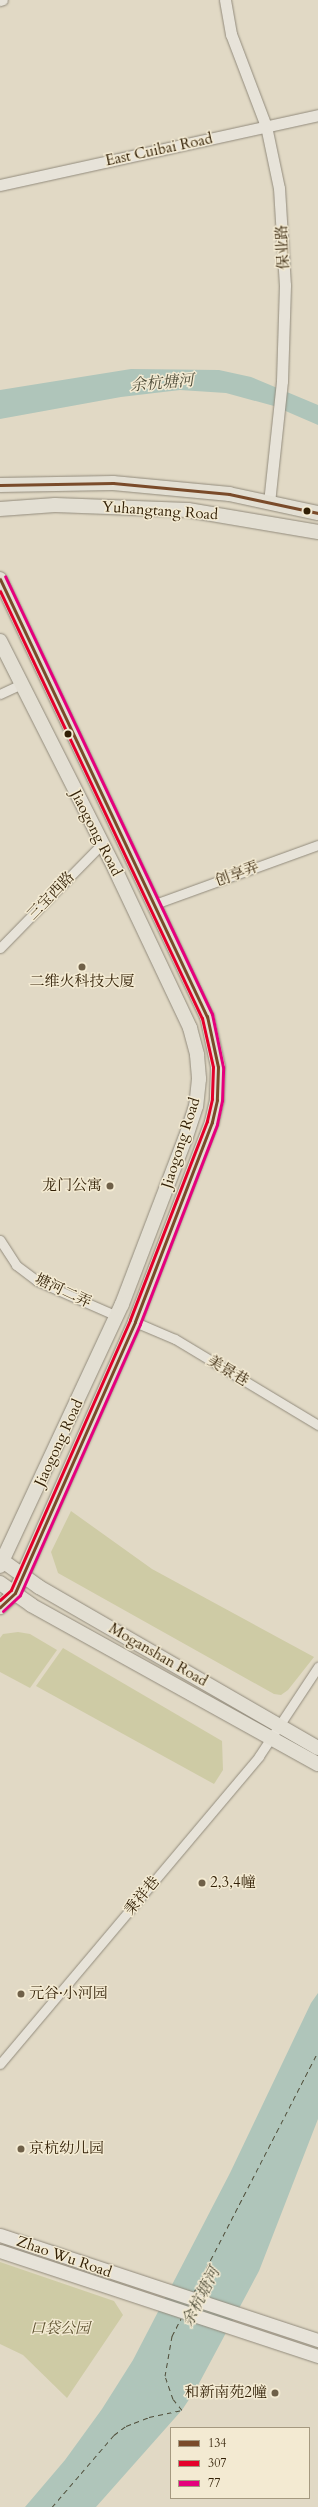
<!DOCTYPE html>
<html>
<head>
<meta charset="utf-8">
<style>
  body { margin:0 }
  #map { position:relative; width:318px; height:2507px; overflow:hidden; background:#e1d9c5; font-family:Cardo,"Noto Serif SC",serif }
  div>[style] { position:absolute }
  .green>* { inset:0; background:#cecba5 }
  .water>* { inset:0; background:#afc5ba }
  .ferry>* { height:1px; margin-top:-0.5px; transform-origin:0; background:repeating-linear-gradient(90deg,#504e3a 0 5px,transparent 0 9px) }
  .roads { filter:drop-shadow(0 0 1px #928b7c) drop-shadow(0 0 1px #928b7c) }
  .minor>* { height:9px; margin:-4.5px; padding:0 4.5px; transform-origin:4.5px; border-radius:4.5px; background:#e7e3d9 }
  .tertiary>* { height:11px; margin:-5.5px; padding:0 5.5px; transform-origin:5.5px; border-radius:5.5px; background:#e7e3d9 }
  .secondary>* { height:13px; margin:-6.5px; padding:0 6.5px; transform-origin:6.5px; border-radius:6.5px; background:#e7e3d9 }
  .primary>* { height:14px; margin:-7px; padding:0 7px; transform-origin:7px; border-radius:7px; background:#e3dfd3 }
  .bus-1>* { height:3px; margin:-1.5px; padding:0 1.5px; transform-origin:1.5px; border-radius:1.5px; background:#7a4b2a }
  .bus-2>* { height:3px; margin:-1.5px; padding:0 1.5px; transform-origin:1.5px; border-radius:1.5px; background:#e4002b }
  .bus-3>* { height:3px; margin:-1.5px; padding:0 1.5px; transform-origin:1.5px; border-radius:1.5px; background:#e5007d }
  .dots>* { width:11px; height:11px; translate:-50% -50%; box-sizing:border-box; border:2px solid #f3ead2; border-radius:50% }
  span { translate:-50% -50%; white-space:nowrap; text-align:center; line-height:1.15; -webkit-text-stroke:3px #f3ead2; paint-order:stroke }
  .street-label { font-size:15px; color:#311f05 }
  .poi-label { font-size:15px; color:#311f05 }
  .right { translate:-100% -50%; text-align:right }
  .left { translate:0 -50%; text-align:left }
  .park-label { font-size:15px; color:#5b4f2d; font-style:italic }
  .water-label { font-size:16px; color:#504e3a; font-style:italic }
  .legend { position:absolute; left:170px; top:2427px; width:140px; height:72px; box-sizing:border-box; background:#f3ead2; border:1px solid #a59980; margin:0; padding:5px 7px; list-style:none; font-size:12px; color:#311f05 }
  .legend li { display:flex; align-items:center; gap:8px; height:20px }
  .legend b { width:20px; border:1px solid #a59980 }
</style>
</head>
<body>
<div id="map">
  <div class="green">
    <i style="clip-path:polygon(71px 1511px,152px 1569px,314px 1657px,288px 1690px,281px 1695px,274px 1694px,58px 1573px,51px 1552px)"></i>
    <i style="clip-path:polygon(18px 1632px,30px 1634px,57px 1650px,30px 1688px,0 1672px,0 1638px,3px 1634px)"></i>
    <i style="clip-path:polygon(63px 1648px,222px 1741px,223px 1770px,214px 1784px,36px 1686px)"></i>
    <i style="clip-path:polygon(0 2262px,114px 2301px,123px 2315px,67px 2398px,23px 2355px,0 2344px)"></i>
  </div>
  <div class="water">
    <i style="clip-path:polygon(131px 369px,219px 370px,251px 377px,318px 405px,318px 425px,274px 406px,226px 393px,180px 390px,121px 397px,0 419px,0 390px)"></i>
    <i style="clip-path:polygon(318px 1993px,318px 2119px,259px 2271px,196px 2389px,182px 2410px,96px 2507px,25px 2507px,65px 2460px,102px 2409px,133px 2360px,230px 2173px,311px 2003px)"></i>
  </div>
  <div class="ferry">
    <i style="left:194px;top:2292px;width:270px;rotate:-62.7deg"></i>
    <i style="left:52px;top:2507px;width:95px;rotate:-49.3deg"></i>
    <i style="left:114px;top:2435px;width:15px;rotate:-37deg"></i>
    <i style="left:126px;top:2426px;width:25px;rotate:-21deg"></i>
    <i style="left:149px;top:2417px;width:34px;rotate:-12deg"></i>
    <i style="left:182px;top:2410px;width:14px;rotate:-129deg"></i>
    <i style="left:173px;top:2399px;width:24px;rotate:-109deg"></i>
    <i style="left:165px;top:2376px;width:41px;rotate:-80.1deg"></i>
    <i style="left:172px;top:2336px;width:20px;rotate:-63deg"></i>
  </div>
  <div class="roads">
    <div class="minor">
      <i style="left:0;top:1px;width:3px;rotate:-18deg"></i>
      <i style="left:0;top:694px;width:23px;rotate:-25deg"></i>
      <i style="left:155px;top:904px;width:173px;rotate:-19.9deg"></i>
      <i style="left:0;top:948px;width:146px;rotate:-45.6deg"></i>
      <i style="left:0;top:1240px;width:30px;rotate:57deg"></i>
      <i style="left:16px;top:1265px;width:26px;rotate:37deg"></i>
      <i style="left:37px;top:1281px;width:87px;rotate:23.6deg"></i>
      <i style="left:135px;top:1322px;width:43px;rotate:23deg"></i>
      <i style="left:175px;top:1339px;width:167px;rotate:31deg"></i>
      <i style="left:0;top:2064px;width:402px;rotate:-49.9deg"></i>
      <i style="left:259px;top:1756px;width:107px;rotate:-56.5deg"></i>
    </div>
    <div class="tertiary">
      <i style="left:225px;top:0;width:35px;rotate:80deg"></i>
      <i style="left:231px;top:34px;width:98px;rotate:69.2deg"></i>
      <i style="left:266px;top:126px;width:63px;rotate:78.2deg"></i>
      <i style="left:279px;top:188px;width:97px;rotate:86.5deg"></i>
      <i style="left:285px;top:285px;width:96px;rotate:91.8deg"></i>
      <i style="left:282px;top:381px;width:122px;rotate:96.1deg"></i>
      <i style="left:0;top:185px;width:326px;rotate:-12.4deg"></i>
    </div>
    <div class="secondary">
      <i style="left:0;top:2235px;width:335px;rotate:18.3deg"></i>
      <i style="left:0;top:2251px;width:335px;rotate:18.3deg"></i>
    </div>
    <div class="primary">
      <i style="left:0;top:485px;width:113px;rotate:-1deg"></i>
      <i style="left:113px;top:483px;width:117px;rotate:5.4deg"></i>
      <i style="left:229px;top:494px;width:91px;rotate:12.1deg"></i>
      <i style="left:0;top:509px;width:55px;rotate:-4.2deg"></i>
      <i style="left:55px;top:505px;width:133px;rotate:2.2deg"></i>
      <i style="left:188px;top:510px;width:132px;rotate:9.6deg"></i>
      <i style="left:0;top:579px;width:484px;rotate:64.7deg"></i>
      <i style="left:207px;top:1016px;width:52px;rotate:77.8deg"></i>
      <i style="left:218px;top:1067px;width:33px;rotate:92deg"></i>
      <i style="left:217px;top:1100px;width:23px;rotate:103deg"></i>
      <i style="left:212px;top:1122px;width:214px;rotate:111.1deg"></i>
      <i style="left:135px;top:1322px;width:296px;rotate:113.9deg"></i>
      <i style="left:15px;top:1593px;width:21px;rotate:137deg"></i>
      <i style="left:0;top:641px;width:255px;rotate:63.2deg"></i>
      <i style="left:115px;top:869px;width:176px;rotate:64.7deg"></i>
      <i style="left:190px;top:1028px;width:28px;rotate:75deg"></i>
      <i style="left:197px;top:1055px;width:24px;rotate:85deg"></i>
      <i style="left:199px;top:1079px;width:27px;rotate:96deg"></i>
      <i style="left:196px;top:1106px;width:35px;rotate:108deg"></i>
      <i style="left:185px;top:1139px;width:177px;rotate:110.9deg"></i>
      <i style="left:122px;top:1304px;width:289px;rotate:115deg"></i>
      <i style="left:0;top:1559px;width:48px;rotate:35.7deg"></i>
      <i style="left:39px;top:1587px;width:322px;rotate:30deg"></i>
      <i style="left:0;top:1583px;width:38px;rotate:35deg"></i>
      <i style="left:31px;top:1605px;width:328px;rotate:29deg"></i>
    </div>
  </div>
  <div class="bus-1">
    <i style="left:0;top:485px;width:113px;rotate:-1deg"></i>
    <i style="left:113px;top:483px;width:117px;rotate:5.4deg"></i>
    <i style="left:229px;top:494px;width:91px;rotate:12.1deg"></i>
    <i style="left:0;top:579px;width:484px;rotate:64.7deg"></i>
    <i style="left:207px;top:1016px;width:52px;rotate:77.8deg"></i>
    <i style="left:218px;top:1067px;width:33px;rotate:92deg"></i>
    <i style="left:217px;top:1100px;width:23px;rotate:103deg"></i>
    <i style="left:212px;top:1122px;width:214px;rotate:111.1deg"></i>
    <i style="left:135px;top:1322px;width:296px;rotate:113.9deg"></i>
    <i style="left:15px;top:1593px;width:21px;rotate:137deg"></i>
  </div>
  <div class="bus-2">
    <i style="left:0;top:591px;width:472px;rotate:64.7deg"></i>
    <i style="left:202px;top:1018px;width:50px;rotate:77.3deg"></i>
    <i style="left:213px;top:1067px;width:32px;rotate:92deg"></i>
    <i style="left:212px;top:1099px;width:23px;rotate:103deg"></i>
    <i style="left:207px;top:1121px;width:213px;rotate:111.2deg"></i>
    <i style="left:130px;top:1320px;width:295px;rotate:113.8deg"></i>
    <i style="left:11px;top:1590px;width:15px;rotate:138deg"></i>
  </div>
  <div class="bus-3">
    <i style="left:3px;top:1611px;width:23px;rotate:-43deg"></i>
    <i style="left:20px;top:1595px;width:296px;rotate:-66.1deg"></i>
    <i style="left:140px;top:1324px;width:214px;rotate:-68.9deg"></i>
    <i style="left:217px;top:1124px;width:24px;rotate:-78deg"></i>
    <i style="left:222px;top:1101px;width:34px;rotate:-88deg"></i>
    <i style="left:223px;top:1067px;width:54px;rotate:-101.7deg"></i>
    <i style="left:212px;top:1014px;width:484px;rotate:-115.3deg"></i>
  </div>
  <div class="dots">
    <i style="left:307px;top:511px;background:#311f05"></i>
    <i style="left:68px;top:734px;background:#311f05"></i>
    <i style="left:82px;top:967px;background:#6f6048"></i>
    <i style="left:110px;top:1186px;background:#6f6048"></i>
    <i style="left:202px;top:1883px;background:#6f6048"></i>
    <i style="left:21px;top:1994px;background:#6f6048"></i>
    <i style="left:21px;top:2149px;background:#6f6048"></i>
    <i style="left:275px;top:2393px;background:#6f6048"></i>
  </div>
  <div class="street-label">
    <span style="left:159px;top:150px;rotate:-12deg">East Cuibai Road</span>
    <span style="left:283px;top:247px;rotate:-93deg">保业路</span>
    <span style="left:160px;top:511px;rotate:4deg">Yuhangtang Road</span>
    <span style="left:96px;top:833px;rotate:63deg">Jiaogong Road</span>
    <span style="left:237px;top:874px;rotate:-20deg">创享弄</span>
    <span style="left:51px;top:896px;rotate:-46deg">三宝西路</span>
    <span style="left:181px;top:1143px;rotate:-72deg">Jiaogong Road</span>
    <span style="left:63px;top:1291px;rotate:25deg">塘河二弄</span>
    <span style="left:228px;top:1371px;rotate:31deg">美景巷</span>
    <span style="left:59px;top:1443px;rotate:-65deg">Jiaogong Road</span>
    <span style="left:158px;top:1655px;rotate:30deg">Moganshan Road</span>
    <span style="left:142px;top:1896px;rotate:-50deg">秉祥巷</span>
    <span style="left:64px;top:2257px;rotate:19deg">Zhao Wu Road</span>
  </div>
  <div class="poi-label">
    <span style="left:82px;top:982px">二维火科技大厦</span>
    <span class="right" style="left:102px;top:1186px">龙门公寓</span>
    <span class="left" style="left:210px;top:1883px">2,3,4幢</span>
    <span class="left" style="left:29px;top:1994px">元谷·小河园</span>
    <span class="left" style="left:29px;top:2149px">京杭幼儿园</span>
    <span class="right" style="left:267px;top:2393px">和新南苑2幢</span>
  </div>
  <div class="park-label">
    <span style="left:60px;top:2329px">口袋公园</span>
  </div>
  <div class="water-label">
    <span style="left:162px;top:383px;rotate:-5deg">余杭塘河</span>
    <span style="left:201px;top:2297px;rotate:-63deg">余杭塘河</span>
  </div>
  <ul class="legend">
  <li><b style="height:5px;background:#7a4b2a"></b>134</li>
  <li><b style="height:5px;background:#e4002b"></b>307</li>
  <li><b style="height:5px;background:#e5007d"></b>77</li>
  </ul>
</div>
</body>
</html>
